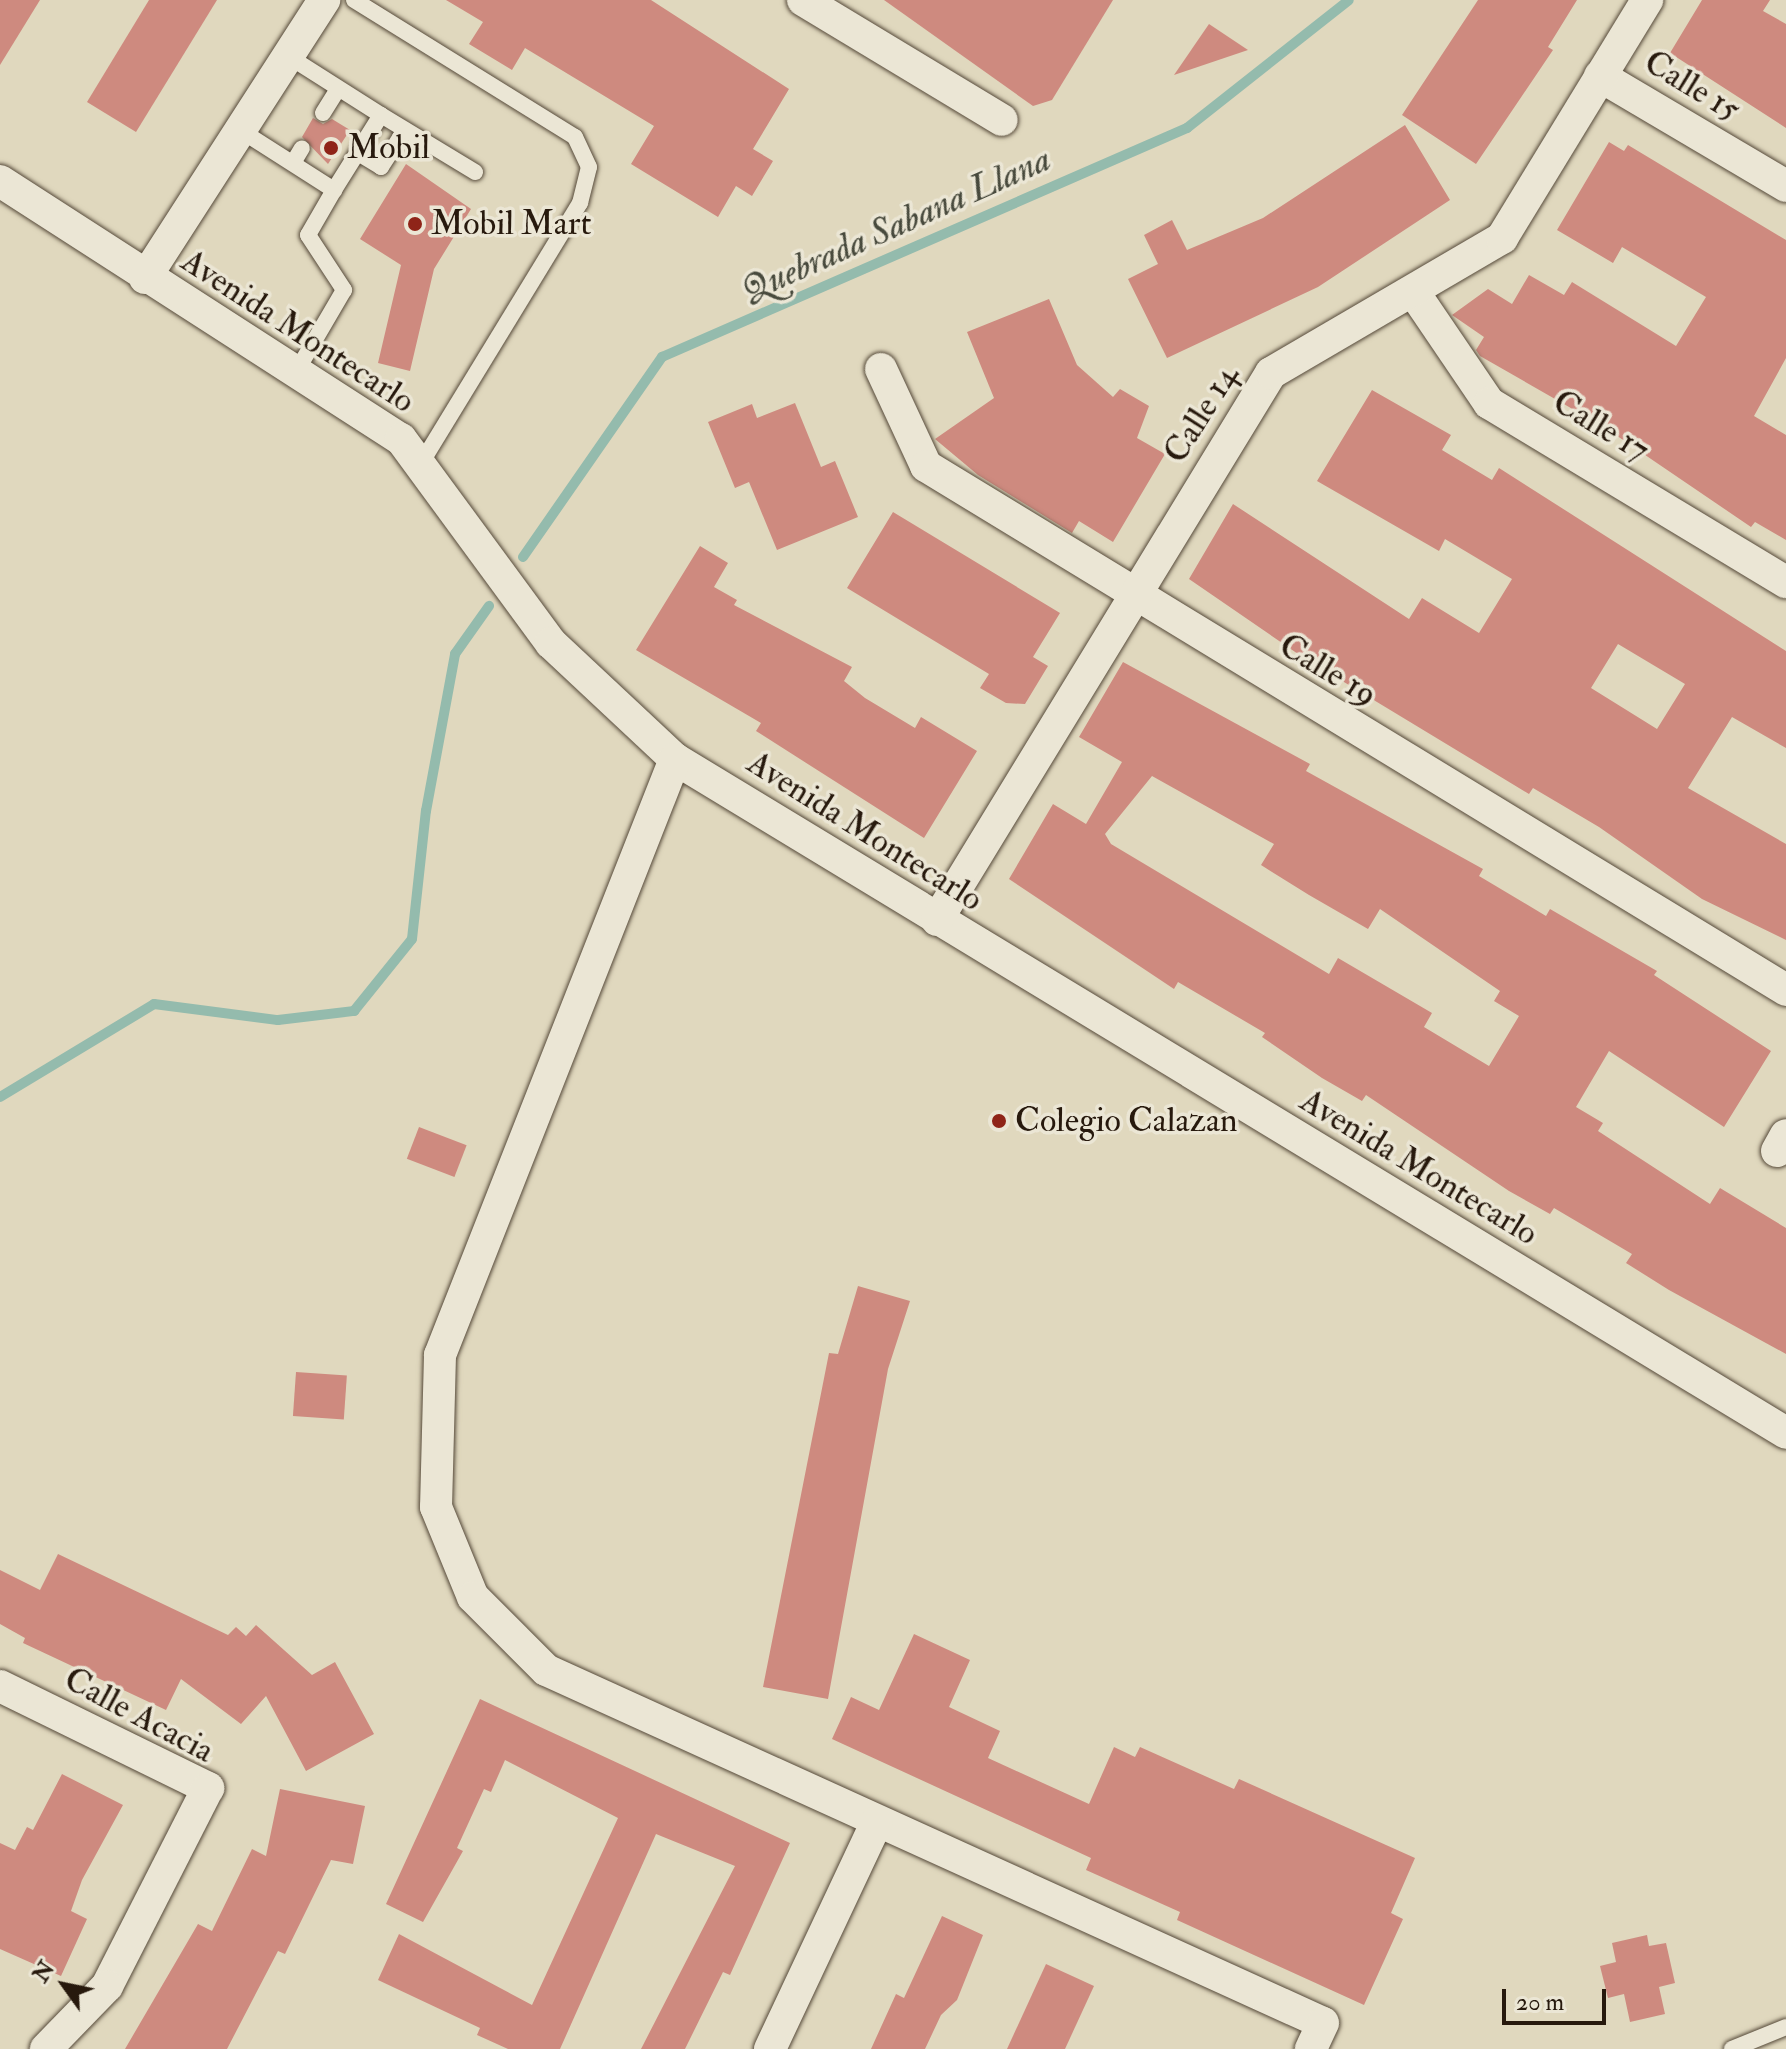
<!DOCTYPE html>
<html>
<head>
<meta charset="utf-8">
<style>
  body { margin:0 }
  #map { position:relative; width:1786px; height:2049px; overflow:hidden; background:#e0d8be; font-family:"IM FELL Double Pica",serif }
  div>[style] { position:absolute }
  .stream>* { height:10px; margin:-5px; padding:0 5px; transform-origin:5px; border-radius:5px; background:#94bbad }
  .building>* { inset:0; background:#ce8a7f; transform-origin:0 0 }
  .roads { filter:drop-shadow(0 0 2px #554939) drop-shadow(0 0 2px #554939) }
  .service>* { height:16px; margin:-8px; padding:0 8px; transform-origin:8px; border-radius:8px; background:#ebe6d5 }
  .minor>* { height:32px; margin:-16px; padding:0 16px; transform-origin:16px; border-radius:16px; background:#ebe6d5 }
  .dots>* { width:22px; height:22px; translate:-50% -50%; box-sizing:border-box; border:4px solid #ebe6d5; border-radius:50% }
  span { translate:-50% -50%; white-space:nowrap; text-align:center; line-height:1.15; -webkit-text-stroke:7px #ebe6d5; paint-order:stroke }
  .street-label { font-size:34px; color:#27190d }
  .poi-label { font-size:34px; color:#27190d }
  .left { translate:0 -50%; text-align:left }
  .water-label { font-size:36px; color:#484a3d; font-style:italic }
  .north { position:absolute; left:24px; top:1945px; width:80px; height:80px; -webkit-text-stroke:6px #ebe6d5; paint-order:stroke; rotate:303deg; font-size:22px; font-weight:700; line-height:32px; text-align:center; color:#27190d }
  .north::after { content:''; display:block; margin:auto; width:28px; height:36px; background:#27190d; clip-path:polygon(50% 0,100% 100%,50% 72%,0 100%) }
  .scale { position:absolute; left:1502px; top:1989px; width:104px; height:36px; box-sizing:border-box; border:4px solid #27190d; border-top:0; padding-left:10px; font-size:24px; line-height:28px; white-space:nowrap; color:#27190d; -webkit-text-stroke:6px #ebe6d5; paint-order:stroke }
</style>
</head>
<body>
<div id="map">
  <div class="stream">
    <i style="left:523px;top:557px;width:244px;rotate:-55.2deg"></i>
    <i style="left:662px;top:357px;width:573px;rotate:-23.57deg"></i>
    <i style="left:1187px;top:128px;width:206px;rotate:-38.3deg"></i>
    <i style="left:0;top:1097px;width:180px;rotate:-31.1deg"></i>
    <i style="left:154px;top:1004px;width:125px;rotate:7.4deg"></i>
    <i style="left:278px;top:1020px;width:77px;rotate:-6.8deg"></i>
    <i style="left:354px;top:1011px;width:92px;rotate:-51.1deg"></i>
    <i style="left:412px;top:939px;width:129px;rotate:-83.8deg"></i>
    <i style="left:426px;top:811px;width:160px;rotate:-79.5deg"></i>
    <i style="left:455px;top:654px;width:59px;rotate:-54.7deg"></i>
  </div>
  <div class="building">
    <i style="clip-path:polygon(0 0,40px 0,0 65px)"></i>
    <i style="clip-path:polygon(149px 0,217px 0,136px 132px,87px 102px)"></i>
    <i style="clip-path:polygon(446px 0,651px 0,789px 89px,753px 149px,773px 161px,752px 196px,736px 186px,718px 217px,631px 164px,654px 126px,525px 48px,512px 70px,469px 44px,483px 22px)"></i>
    <i style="clip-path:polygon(884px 0,1113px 0,1052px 100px,1033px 106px)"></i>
    <i style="clip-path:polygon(1478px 0,1577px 0,1548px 47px,1553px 50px,1476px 164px,1402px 115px)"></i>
    <i style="clip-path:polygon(1702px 0,1770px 0,1763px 11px,1786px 24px,1786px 128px,1670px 53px)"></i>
    <i style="clip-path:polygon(1209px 24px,1248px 50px,1174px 75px)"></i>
    <i style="clip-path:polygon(313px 118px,323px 124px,332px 119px,350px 130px,328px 164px,302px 137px)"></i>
    <i style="clip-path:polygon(1405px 125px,1450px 200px,1318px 287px,1167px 358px,1128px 279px,1158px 264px,1144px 235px,1172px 220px,1187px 250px,1263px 218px)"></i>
    <i style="clip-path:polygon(1609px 142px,1624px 151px,1628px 145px,1786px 240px,1786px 358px,1754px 416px,1786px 435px,1786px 540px,1755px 522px,1751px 527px,1604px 427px,1480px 356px,1476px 350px,1484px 337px,1452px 315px,1488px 289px,1512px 304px,1529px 275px,1564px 295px,1572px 282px,1676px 346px,1706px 297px,1622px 247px,1613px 263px,1557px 230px)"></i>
    <i style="clip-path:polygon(406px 164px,471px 209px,434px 269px,410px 371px,378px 363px,401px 265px,360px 239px)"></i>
    <i style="clip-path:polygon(1049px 299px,1077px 365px,1113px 397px,1120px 389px,1149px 406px,1137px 438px,1165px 454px,1113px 542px,1079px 521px,1072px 533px,978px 475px,935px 439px,994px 398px,967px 332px)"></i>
    <i style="clip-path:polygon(evenodd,1372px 390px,1451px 435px,1442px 450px,1492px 480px,1499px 468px,1786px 651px,1786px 748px,1732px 717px,1688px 788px,1786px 844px,1786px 940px,1702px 899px,1599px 827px,1533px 788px,1529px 794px,1301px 656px,1189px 579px,1233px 504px,1409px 619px,1422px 598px,1479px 633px,1512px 579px,1445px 539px,1439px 551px,1317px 481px,1372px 390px,1618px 644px,1685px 684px,1657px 729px,1591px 688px,1618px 644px)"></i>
    <i style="clip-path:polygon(795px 403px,821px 467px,835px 461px,858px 517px,777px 550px,749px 482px,735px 488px,708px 422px,752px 404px,757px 418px)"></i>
    <i style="clip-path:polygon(893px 512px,1060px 613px,1033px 657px,1048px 666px,1025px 704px,1006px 703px,980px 688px,989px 674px,847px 588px)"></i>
    <i style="clip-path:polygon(700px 546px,728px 563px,714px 587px,737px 600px,734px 605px,852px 667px,844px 681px,865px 698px,915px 728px,921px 717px,977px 751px,924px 838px,756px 731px,761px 723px,636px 650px)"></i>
    <i style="clip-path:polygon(evenodd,1123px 662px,1310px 764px,1306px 771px,1483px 869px,1479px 876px,1546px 916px,1550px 909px,1657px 971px,1654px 975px,1771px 1051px,1724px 1127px,1609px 1051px,1576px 1107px,1603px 1123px,1598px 1131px,1710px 1204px,1720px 1188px,1786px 1228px,1786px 1354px,1669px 1290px,1626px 1263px,1632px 1254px,1554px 1208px,1550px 1214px,1509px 1191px,1366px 1095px,1362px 1101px,1322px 1078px,1262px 1037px,1265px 1033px,1178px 982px,1174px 989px,1009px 879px,1053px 804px,1086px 824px,1122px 762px,1079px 737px,1123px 662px,1152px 776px,1274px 844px,1261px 865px,1309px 895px,1368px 929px,1380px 909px,1500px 991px,1494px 1001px,1519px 1016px,1489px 1066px,1424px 1027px,1432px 1013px,1338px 958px,1329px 974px,1111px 844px,1105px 834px,1152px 776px)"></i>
    <i style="left:419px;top:1127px;width:51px;height:34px;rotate:21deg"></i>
    <i style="clip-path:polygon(858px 1286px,910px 1301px,888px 1369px,828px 1699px,763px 1687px,829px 1353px,838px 1354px)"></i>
    <i style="left:296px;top:1372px;width:51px;height:44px;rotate:4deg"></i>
    <i style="clip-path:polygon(58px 1554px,228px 1635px,236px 1627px,246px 1636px,256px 1625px,312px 1675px,335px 1662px,374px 1734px,306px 1771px,266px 1696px,241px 1724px,181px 1679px,166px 1710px,23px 1643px,25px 1638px,0 1624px,0 1570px,40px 1590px)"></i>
    <i style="clip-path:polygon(914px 1634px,970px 1660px,949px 1707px,1000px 1731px,988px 1758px,1089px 1804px,1114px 1747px,1135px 1757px,1140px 1747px,1234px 1789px,1239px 1779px,1415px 1858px,1391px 1913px,1403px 1919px,1364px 2005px,1177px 1920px,1180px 1912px,1086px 1870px,1091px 1858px,832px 1739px,851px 1697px,879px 1710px)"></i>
    <i style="clip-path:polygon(480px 1699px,790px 1843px,730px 1975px,723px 1972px,685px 2049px,641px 2049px,735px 1866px,656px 1834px,560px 2049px,508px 2049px,477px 2035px,480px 2028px,378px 1980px,399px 1934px,532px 2005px,618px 1818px,505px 1760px,491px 1792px,484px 1789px,457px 1848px,463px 1851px,423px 1922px,386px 1904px)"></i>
    <i style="clip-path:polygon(62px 1774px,123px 1805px,82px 1880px,71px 1911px,87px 1919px,61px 1976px,0 1949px,0 1843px,15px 1850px,27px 1827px,33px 1830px)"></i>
    <i style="clip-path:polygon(280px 1789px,365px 1806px,353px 1864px,331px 1860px,285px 1954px,278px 1951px,227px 2049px,125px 2049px,198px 1924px,212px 1931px,252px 1849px,266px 1856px)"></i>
    <i style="clip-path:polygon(942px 1916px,983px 1935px,957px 2000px,941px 2015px,925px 2049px,871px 2049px,896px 1994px,904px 1998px)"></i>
    <i style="clip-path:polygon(1647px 1935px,1649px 1946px,1666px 1943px,1675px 1983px,1659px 1987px,1665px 2014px,1630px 2022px,1624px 1994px,1608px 1998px,1600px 1966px,1616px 1962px,1612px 1943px)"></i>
    <i style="clip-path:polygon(1046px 1964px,1094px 1986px,1065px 2049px,1007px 2049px)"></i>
  </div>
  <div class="roads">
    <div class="service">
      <i style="left:354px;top:0;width:260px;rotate:31.8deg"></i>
      <i style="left:575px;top:137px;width:33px;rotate:65deg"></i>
      <i style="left:589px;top:167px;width:37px;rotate:104deg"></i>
      <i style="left:580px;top:203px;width:307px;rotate:121.4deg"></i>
      <i style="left:288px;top:56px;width:110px;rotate:32.4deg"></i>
      <i style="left:381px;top:115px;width:89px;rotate:122.1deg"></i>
      <i style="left:323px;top:113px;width:28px;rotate:-58deg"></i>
      <i style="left:381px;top:115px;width:110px;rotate:31.2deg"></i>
      <i style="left:240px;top:130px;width:112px;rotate:32.6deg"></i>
      <i style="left:334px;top:190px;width:52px;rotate:120deg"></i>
      <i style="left:308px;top:235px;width:66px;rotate:56.8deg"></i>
      <i style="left:344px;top:290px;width:95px;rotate:120.3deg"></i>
      <i style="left:358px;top:153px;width:27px;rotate:31deg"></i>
      <i style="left:381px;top:167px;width:44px;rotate:-57deg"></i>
      <i style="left:293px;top:163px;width:17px;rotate:-59deg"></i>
      <i style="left:1732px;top:2049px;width:58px;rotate:-22.2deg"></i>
    </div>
    <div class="minor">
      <i style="left:803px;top:0;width:232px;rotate:31.1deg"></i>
      <i style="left:1600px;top:76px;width:216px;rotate:30.6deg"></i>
      <i style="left:0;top:181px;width:477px;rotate:32.8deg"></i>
      <i style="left:401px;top:439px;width:253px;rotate:53.7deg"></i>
      <i style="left:551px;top:643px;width:170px;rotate:43.1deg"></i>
      <i style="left:675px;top:759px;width:1299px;rotate:31.24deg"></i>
      <i style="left:145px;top:278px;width:331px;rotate:-57.2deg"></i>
      <i style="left:1415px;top:294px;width:132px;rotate:55.8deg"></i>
      <i style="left:1489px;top:403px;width:347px;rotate:31.1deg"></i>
      <i style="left:881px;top:369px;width:107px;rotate:65.1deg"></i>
      <i style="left:926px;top:466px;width:1007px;rotate:31.35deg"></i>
      <i style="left:675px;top:759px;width:641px;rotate:111.52deg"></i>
      <i style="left:440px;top:1355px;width:152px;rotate:91.5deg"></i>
      <i style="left:436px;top:1507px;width:97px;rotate:67.7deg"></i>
      <i style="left:473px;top:1597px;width:103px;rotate:45deg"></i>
      <i style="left:546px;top:1670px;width:853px;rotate:24.43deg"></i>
      <i style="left:1323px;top:2023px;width:29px;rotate:115deg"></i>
      <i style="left:937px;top:920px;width:641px;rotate:-58.59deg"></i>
      <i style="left:1271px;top:373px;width:268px;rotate:-30.3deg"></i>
      <i style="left:1502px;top:238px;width:279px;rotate:-58.6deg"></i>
      <i style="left:1777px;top:1151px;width:18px;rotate:-61deg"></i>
      <i style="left:0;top:1686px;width:232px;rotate:26.1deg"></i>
      <i style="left:208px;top:1788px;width:222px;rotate:117deg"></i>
      <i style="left:107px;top:1986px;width:88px;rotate:134.1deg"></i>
      <i style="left:770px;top:2049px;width:251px;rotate:-64.8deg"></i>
    </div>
  </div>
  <div class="dots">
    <i style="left:331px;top:148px;background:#8f2418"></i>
    <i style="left:415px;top:224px;background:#8f2418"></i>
    <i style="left:999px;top:1121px;background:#8f2418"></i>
  </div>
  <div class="street-label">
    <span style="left:1692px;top:86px;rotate:31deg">Calle 15</span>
    <span style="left:298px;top:331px;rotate:33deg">Avenida Montecarlo</span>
    <span style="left:1201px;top:414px;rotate:-58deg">Calle 14</span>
    <span style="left:1601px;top:426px;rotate:31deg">Calle 17</span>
    <span style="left:1328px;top:670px;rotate:31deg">Calle 19</span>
    <span style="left:865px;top:831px;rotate:32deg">Avenida Montecarlo</span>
    <span style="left:1419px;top:1167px;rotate:31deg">Avenida Montecarlo</span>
    <span style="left:139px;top:1715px;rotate:28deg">Calle Acacia</span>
  </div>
  <div class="poi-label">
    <span class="left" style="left:347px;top:148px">Mobil</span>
    <span class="left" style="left:431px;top:224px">Mobil Mart</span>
    <span class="left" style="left:1015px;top:1121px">Colegio Calazan</span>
  </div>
  <div class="water-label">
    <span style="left:896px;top:225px;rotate:-24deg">Quebrada Sabana Llana</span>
  </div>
  <div class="north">N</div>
  <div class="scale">20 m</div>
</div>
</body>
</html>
